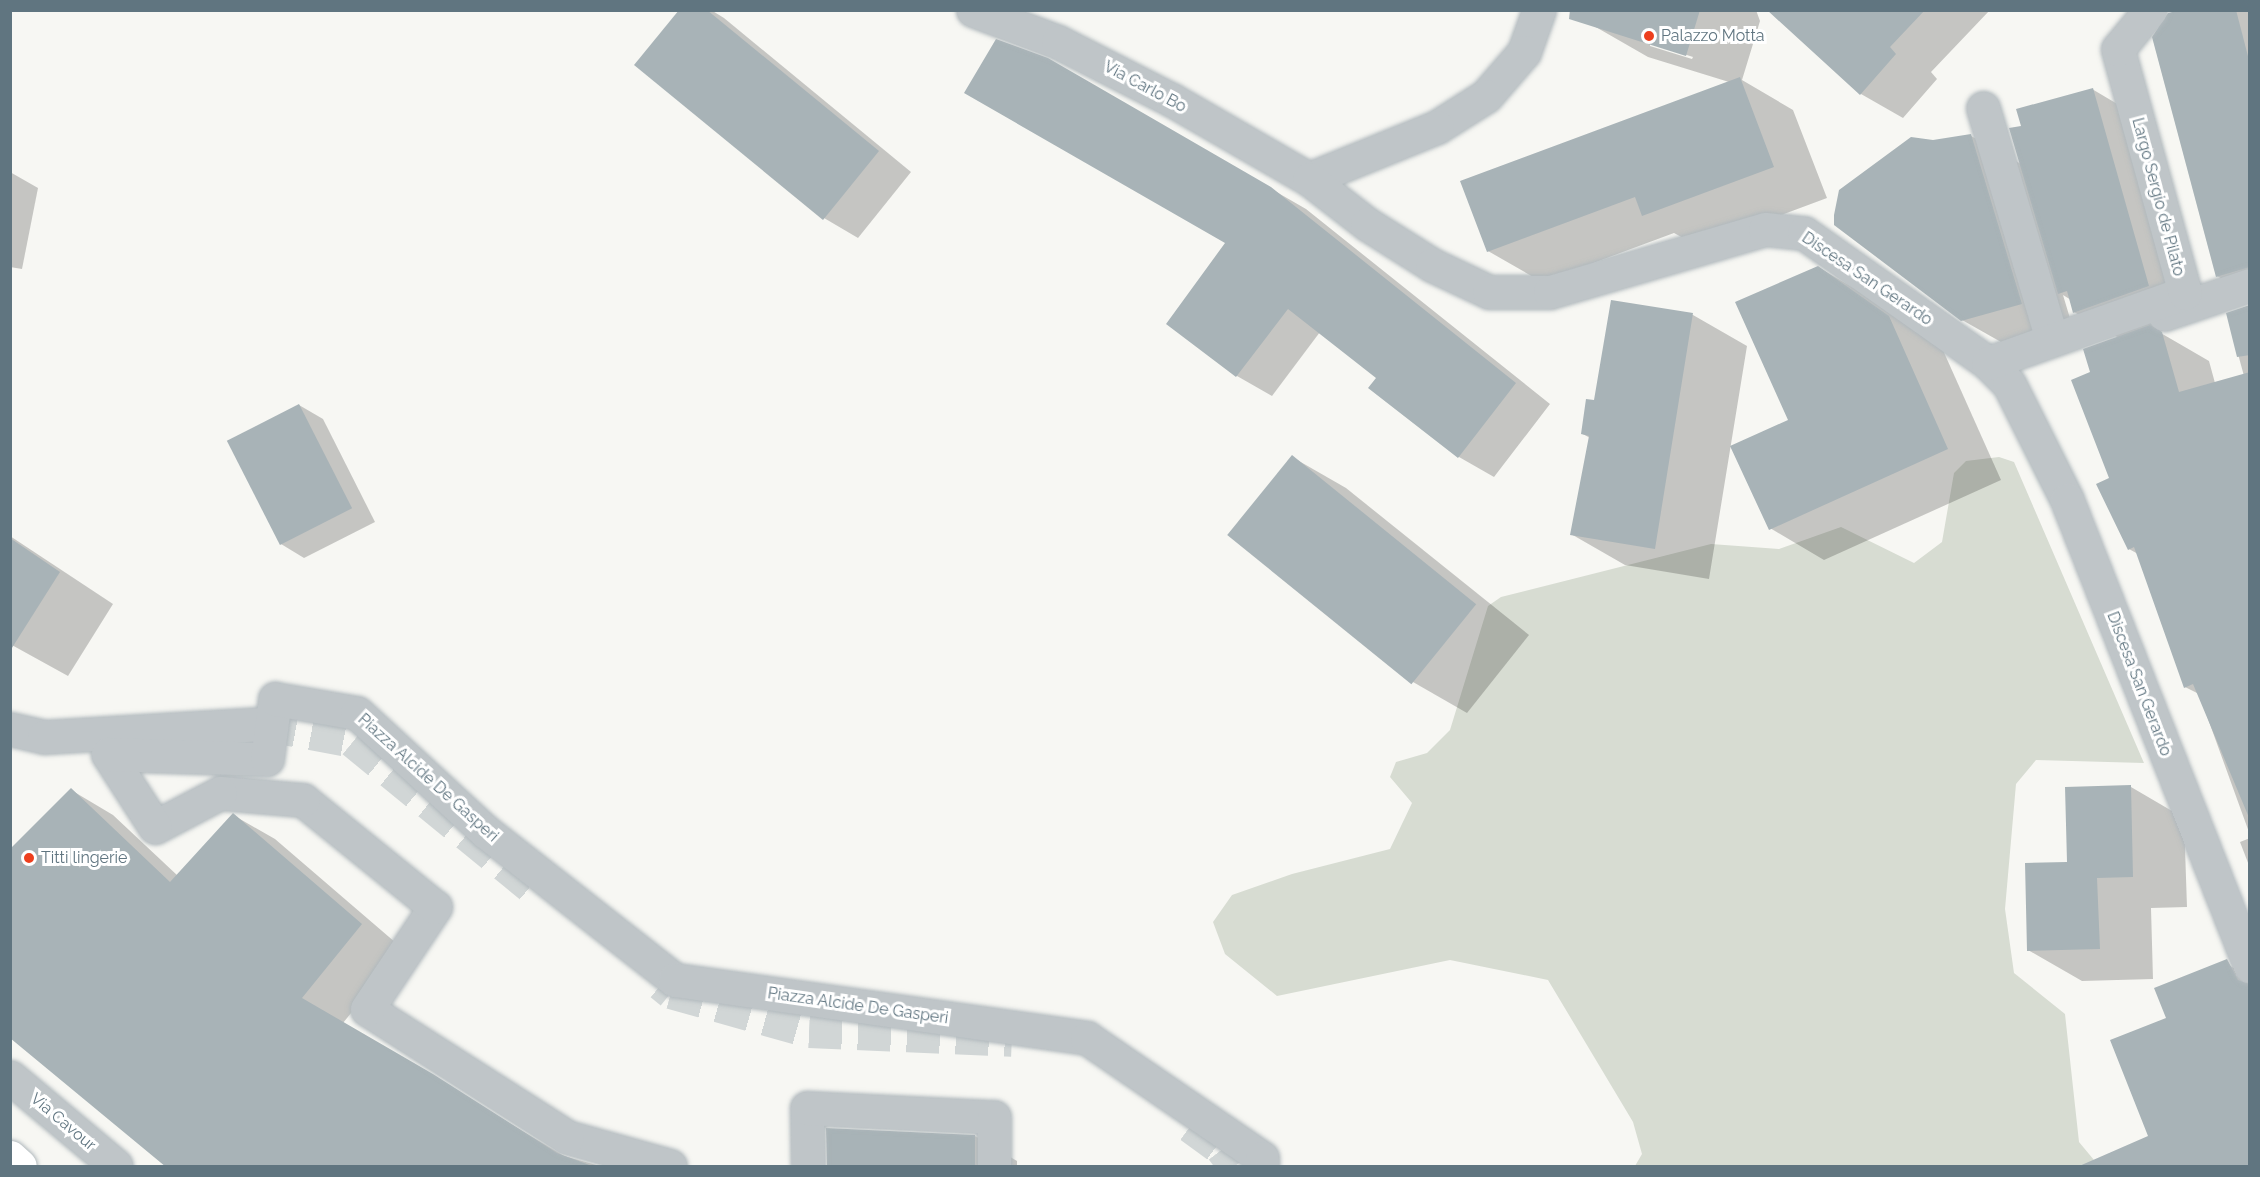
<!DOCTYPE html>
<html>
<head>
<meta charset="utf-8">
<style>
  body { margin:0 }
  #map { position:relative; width:2260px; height:1177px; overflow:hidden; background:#f7f7f3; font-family:Raleway,sans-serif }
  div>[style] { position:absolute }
  .green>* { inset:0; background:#d7dcd2 }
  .shadow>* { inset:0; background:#0003 }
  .building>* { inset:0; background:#a8b3b7; transform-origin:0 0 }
  .street-tunnel>* { height:33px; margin-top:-16.5px; transform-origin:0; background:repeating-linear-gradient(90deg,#d1d6d6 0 33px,transparent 0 49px) }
  .roads { filter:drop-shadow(0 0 2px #b1b9bd) drop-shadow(0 0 2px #b1b9bd) }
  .street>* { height:33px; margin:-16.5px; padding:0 16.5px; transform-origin:16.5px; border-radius:16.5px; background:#bfc5c8 }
  .secondary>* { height:33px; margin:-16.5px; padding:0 16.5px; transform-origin:16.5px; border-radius:16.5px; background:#fff }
  .dots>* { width:16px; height:16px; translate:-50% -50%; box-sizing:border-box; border:3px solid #fff; border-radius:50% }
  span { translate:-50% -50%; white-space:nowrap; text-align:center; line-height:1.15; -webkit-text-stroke:6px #fff; paint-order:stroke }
  .poi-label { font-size:16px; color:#607580 }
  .left { translate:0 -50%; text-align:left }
  .street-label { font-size:16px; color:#607580 }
  .frame { position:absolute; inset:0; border:12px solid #607580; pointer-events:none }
</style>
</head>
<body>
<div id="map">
  <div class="green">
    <i style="clip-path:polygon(1999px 457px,2014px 462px,2144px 763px,2036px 760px,2016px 784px,2005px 909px,2014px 973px,2065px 1014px,2079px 1142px,2099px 1166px,1635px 1166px,1642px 1154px,1633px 1122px,1548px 980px,1450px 960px,1277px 996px,1225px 954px,1213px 922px,1232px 895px,1292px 874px,1390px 849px,1412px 803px,1390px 777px,1396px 762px,1427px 753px,1450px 730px,1488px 606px,1501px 597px,1711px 544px,1779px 549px,1841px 527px,1914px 563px,1942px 542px,1954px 473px,1966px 461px)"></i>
  </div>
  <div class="shadow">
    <i style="clip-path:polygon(680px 10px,711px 10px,724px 18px,911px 172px,858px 238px,824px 218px)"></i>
    <i style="clip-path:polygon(evenodd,1599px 10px,1756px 10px,1760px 21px,1742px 80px,1793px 110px,1827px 198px,1698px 246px,1674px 233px,1542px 282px,1488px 251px,1729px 82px,1648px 57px,1594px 26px,1599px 10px,1650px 43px,1693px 57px,1692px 59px,1650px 46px,1650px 43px)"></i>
    <i style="clip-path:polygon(1769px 10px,1990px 10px,1931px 72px,1937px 79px,1903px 118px,1861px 94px)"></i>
    <i style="clip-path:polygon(2186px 10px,2250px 12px,2250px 294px,2217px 276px)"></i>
    <i style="clip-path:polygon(1047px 60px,1306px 209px,1550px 404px,1494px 477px,1459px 457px,1370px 388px,1379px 377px,1320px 332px,1272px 396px,1237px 376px,1168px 324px,1227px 243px)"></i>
    <i style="clip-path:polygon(2092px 89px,2146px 121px,2202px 317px,2159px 332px,2209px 361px,2215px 383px,2244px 376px,2227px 314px,2250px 305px,2250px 835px,2199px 694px,2185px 687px,2138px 554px,2129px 549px,2092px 373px,2119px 338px,2074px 312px,2071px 300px,2063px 295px,2075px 335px,2017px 351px,1962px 320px,1933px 142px,1971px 136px,2021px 164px,2023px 127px)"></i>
    <i style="clip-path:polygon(10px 172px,38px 188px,22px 269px,10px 267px)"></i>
    <i style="clip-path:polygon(1818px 267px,1872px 299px,1942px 348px,2001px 480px,1824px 560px,1770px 528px)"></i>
    <i style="clip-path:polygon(1612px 302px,1693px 315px,1747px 346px,1709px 579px,1625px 565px,1571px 534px,1590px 438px,1583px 434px,1595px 402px)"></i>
    <i style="clip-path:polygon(299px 405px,323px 419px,375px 522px,304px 558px,281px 544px)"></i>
    <i style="clip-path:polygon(1292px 457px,1346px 488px,1529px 635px,1467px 713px,1413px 682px)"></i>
    <i style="clip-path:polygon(10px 536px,113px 604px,68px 676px,10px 644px)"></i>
    <i style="clip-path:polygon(2131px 787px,2184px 818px,2187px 907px,2151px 908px,2153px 979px,2082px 981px,2028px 950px,2069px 864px)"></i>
    <i style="clip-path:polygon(71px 790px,113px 815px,178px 876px,233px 815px,275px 839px,403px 949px,343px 1023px,564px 1156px,600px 1166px,170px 1166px)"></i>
    <i style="clip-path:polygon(2250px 838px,2250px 868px,2240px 842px)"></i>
    <i style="clip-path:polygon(2223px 962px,2250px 977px,2250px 1166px,2150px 1137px,2168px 1019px)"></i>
    <i style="clip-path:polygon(975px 1136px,1017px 1161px,1017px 1166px,828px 1166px)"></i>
  </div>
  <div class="building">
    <i style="clip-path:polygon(679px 10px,707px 10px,879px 151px,823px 220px,634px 65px)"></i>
    <i style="clip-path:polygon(1570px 10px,1700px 10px,1686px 56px,1569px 19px)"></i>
    <i style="clip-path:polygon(1767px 10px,1925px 10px,1890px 47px,1896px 54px,1860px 95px)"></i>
    <i style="clip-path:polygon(2180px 10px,2236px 10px,2250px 64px,2250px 267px,2216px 277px,2152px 37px,2168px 13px)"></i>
    <i style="clip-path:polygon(996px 39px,1048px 58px,1271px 187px,1516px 383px,1458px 458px,1368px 388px,1376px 378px,1288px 309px,1236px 377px,1166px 324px,1225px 243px,964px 93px)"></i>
    <i style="clip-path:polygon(1740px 77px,1774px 167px,1642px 216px,1635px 197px,1487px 252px,1460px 181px)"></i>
    <i style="clip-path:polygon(2093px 88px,2149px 286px,2073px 313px,2067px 291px,2058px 294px,2009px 128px,2021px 126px,2016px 109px)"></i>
    <i style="clip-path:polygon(1971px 134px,2022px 304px,1961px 321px,1834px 225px,1834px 215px,1839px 190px,1911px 137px,1933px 140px)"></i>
    <i style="clip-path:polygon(1818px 266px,1889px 316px,1948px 449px,1769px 530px,1730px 446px,1788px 420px,1735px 302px)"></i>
    <i style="clip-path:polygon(1611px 300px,1693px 313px,1655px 549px,1570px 535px,1589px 436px,1581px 434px,1586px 399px,1594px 400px)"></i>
    <i style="clip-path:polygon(2250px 305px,2250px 355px,2237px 357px,2226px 313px)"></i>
    <i style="clip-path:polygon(2150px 325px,2162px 332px,2179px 392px,2250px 372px,2250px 820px,2193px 684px,2184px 688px,2134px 547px,2128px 550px,2096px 484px,2109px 478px,2071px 380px,2090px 372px,2083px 349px)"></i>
    <i style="left:299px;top:404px;width:117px;height:81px;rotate:63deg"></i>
    <i style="left:1292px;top:455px;width:237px;height:103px;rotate:39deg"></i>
    <i style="clip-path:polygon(10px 538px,60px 572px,10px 651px)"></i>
    <i style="clip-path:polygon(2131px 785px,2133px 877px,2097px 878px,2100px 949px,2027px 951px,2025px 863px,2067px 862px,2065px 787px)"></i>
    <i style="clip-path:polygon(71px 788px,170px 882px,233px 813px,362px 924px,302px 998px,433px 1074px,557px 1153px,595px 1167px,166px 1167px,10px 1038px,10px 849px)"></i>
    <i style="clip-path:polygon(2227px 959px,2238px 980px,2250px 984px,2250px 1167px,2077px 1167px,2148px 1136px,2110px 1040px,2166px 1018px,2154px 988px)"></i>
    <i style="clip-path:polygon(826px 1128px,975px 1135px,975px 1167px,827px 1167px)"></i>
  </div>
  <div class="street-tunnel">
    <i style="left:263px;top:724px;width:92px;rotate:10.7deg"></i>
    <i style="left:353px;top:741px;width:235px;rotate:39.3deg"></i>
    <i style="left:661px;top:984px;width:13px;rotate:39deg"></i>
    <i style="left:671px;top:992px;width:143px;rotate:15.8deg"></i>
    <i style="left:809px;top:1031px;width:203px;rotate:2.5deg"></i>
    <i style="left:1190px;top:1126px;width:39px;rotate:36deg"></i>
    <i style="left:1222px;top:1149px;width:21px;rotate:53deg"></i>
  </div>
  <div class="roads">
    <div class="street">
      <i style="left:973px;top:10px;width:91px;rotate:20.6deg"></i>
      <i style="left:1058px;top:42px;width:128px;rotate:27deg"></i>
      <i style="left:1172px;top:100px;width:158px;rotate:30deg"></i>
      <i style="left:1539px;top:10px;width:45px;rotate:109.7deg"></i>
      <i style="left:1524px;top:52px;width:58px;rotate:130.8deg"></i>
      <i style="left:1486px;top:96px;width:58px;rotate:147.7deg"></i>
      <i style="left:1437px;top:127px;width:138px;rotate:157.9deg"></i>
      <i style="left:1309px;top:179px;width:73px;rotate:37.8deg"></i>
      <i style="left:1367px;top:224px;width:77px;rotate:32.2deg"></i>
      <i style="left:1432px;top:265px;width:63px;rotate:25.3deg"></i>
      <i style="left:1489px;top:292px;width:61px"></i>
      <i style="left:1550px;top:292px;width:224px;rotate:-16.3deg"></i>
      <i style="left:1765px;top:229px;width:39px;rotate:6deg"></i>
      <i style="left:1804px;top:233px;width:225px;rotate:35.2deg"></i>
      <i style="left:1988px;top:363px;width:30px;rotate:45deg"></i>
      <i style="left:2009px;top:384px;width:130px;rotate:63.4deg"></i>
      <i style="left:2067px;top:500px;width:501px;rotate:68.56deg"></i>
      <i style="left:1983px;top:108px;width:242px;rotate:73.4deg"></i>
      <i style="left:2164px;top:314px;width:91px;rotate:-18.6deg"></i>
      <i style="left:1988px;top:363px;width:209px;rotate:-19.6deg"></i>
      <i style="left:2185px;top:293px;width:253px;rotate:-105.4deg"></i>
      <i style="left:2118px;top:49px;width:50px;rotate:-50.6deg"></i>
      <i style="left:10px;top:729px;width:35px;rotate:13deg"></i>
      <i style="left:44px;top:737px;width:219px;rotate:-3.4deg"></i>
      <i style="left:10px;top:1077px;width:138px;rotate:40deg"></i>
      <i style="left:670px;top:1166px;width:107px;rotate:-164.3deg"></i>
      <i style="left:567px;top:1137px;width:237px;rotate:-147.4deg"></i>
      <i style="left:367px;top:1009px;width:123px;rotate:-56.3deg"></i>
      <i style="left:435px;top:907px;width:170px;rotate:-141deg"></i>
      <i style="left:303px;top:800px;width:83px;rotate:-175.2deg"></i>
      <i style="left:220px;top:793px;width:73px;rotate:152.4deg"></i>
      <i style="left:155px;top:827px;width:87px;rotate:-122.8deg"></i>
      <i style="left:108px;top:754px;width:159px;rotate:1.8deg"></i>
      <i style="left:267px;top:759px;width:61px;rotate:-82.4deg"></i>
      <i style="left:275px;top:699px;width:83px;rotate:9.7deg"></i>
      <i style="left:357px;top:713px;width:176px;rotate:42.7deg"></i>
      <i style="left:486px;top:832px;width:240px;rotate:38.1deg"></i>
      <i style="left:675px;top:980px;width:416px;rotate:8deg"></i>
      <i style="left:1087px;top:1038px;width:212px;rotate:34.4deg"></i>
      <i style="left:1262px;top:1158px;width:8px;rotate:90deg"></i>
      <i style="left:808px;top:1166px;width:58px;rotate:-91deg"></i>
      <i style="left:807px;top:1108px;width:187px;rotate:2.8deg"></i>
      <i style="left:994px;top:1117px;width:49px;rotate:90deg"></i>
    </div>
    <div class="secondary">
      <i style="left:10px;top:1157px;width:13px;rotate:42deg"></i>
    </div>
  </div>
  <div class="dots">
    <i style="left:1649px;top:36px;background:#ed3f1e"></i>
    <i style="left:29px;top:858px;background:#ed3f1e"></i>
  </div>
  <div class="poi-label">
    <span class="left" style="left:1661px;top:36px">Palazzo Motta</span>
    <span class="left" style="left:41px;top:858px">Titti lingerie</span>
  </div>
  <div class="street-label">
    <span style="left:1145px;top:87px;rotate:28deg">Via Carlo Bo</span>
    <span style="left:2158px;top:197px;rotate:75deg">Largo Sergio de Pilato</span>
    <span style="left:1867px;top:279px;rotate:34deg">Discesa San Gerardo</span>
    <span style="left:2139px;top:684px;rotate:69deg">Discesa San Gerardo</span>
    <span style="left:428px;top:778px;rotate:42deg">Piazza Alcide De Gasperi</span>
    <span style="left:858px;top:1006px;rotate:8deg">Piazza Alcide De Gasperi</span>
    <span style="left:63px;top:1122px;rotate:40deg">Via Cavour</span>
  </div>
  <div class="frame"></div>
</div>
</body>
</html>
